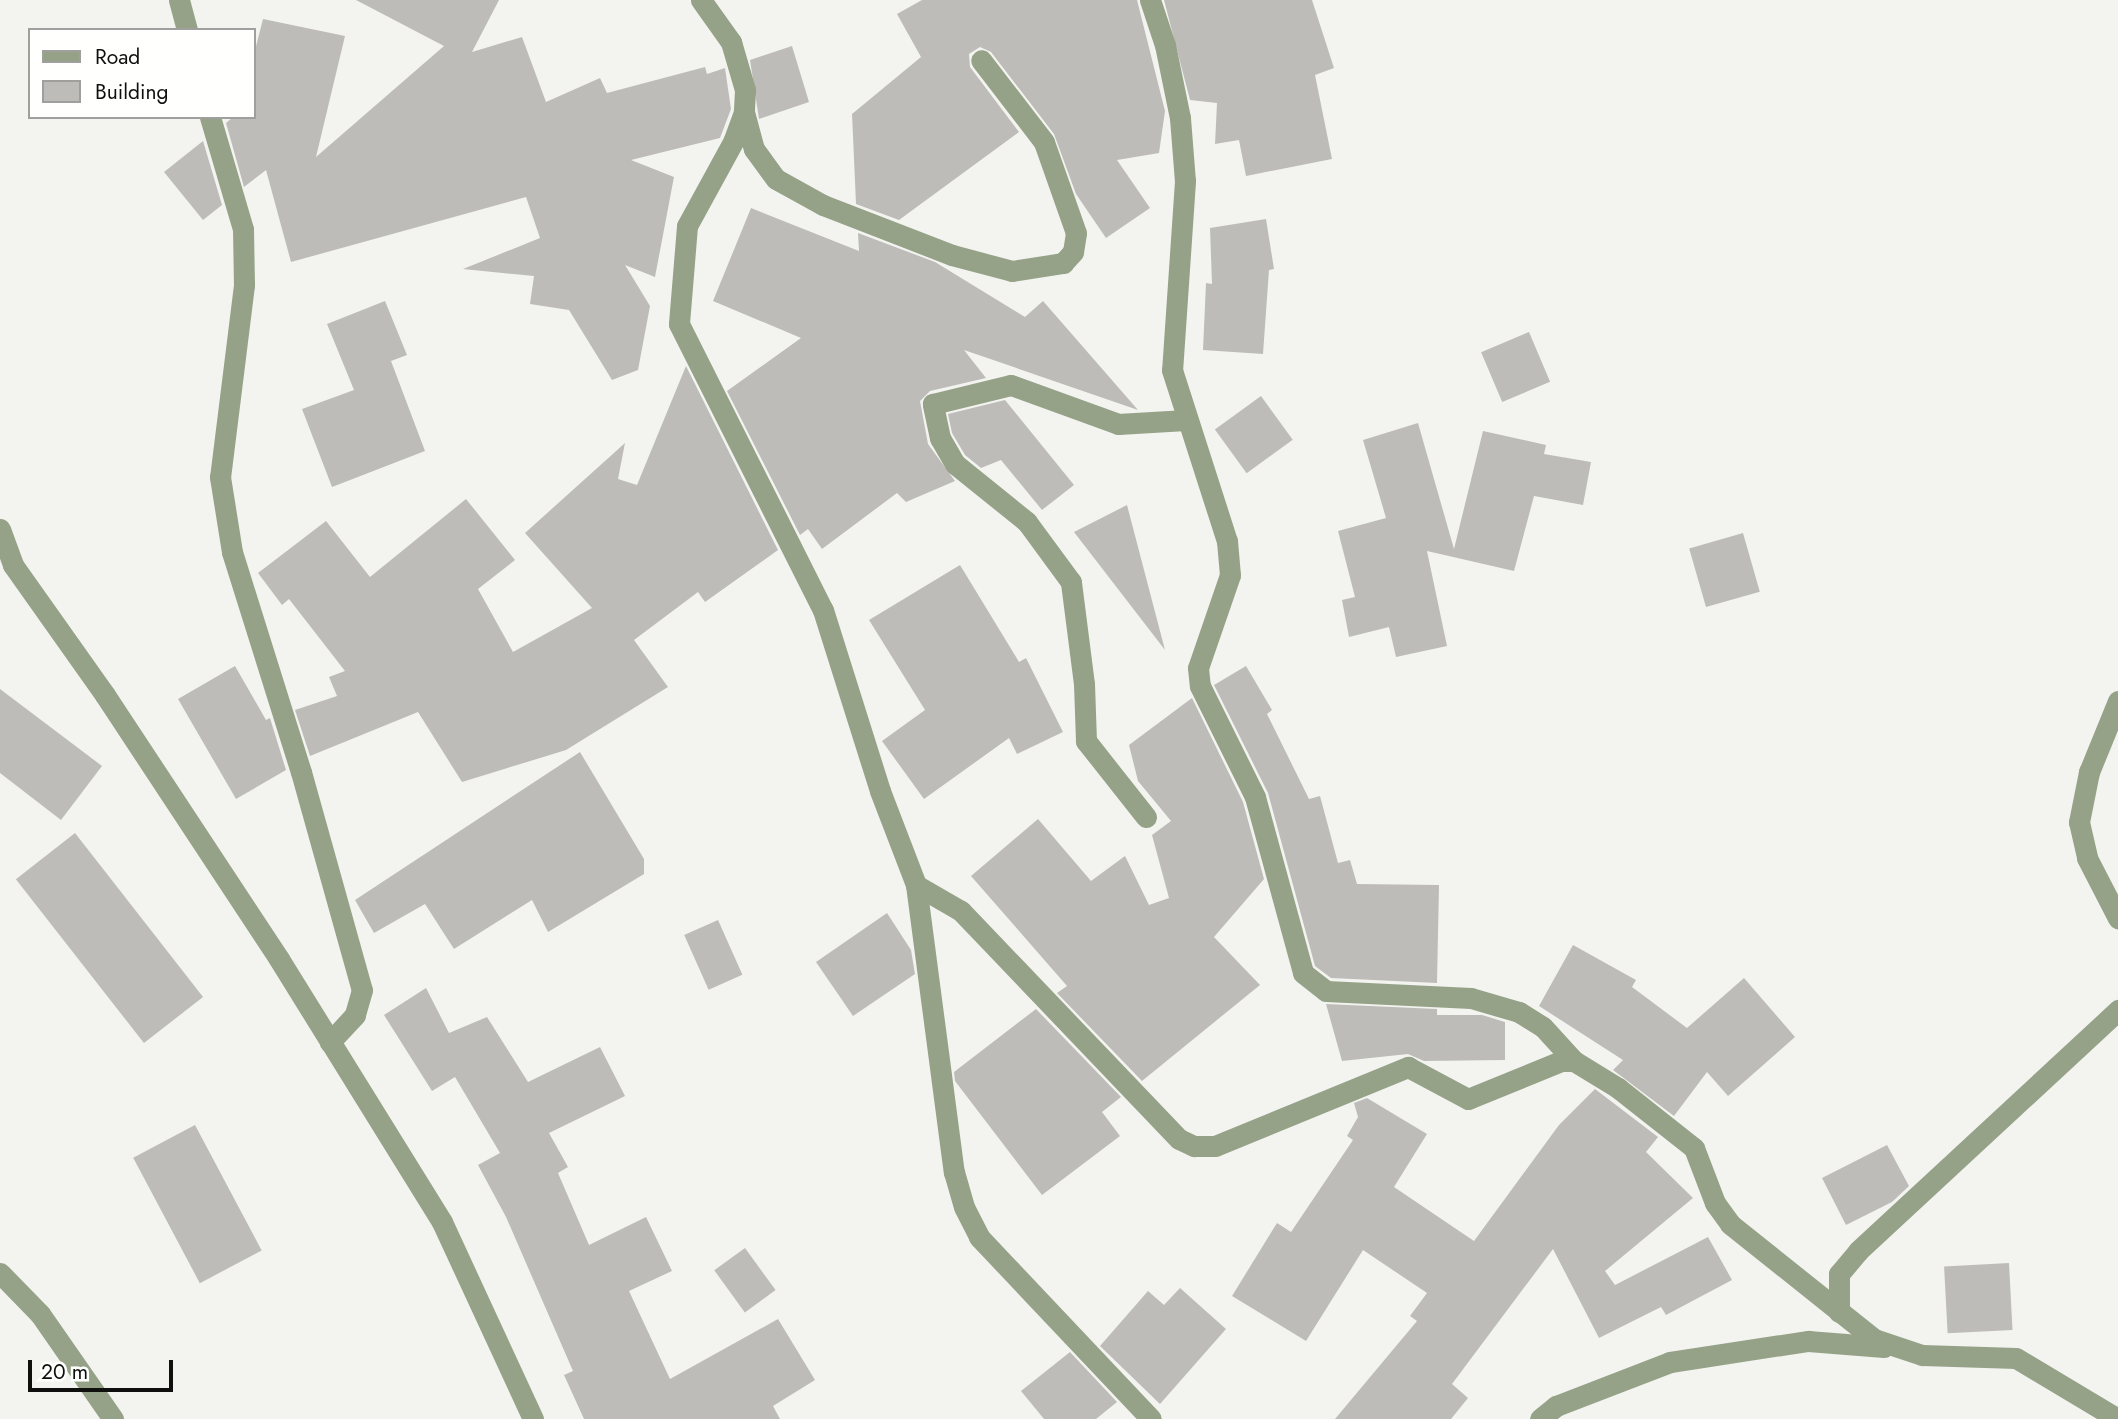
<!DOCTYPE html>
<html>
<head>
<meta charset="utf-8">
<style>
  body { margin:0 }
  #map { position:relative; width:2118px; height:1419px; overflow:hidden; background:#f3f4f0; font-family:Jost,sans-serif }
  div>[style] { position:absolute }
  .building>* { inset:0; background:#bdbcb9; transform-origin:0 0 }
  .street>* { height:21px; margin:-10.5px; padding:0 10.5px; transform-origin:10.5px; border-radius:10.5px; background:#95a288 }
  span { translate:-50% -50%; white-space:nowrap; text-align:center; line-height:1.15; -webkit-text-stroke:5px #fffffe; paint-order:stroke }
  .legend { position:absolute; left:28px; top:28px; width:228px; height:91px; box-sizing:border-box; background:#fffffe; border:2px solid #9f9f9e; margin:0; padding:9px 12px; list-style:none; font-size:21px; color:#0f0f0e }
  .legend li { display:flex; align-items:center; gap:14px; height:35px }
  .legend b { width:35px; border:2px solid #9f9f9e }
  .scale { position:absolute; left:28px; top:1360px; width:145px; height:32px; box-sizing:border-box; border:4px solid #0f0f0e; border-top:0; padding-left:9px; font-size:21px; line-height:24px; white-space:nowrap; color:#0f0f0e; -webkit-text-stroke:5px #fffffe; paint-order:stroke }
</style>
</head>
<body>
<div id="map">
  <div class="building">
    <i style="clip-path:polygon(356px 0,499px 0,472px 52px,522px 37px,546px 102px,600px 78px,607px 93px,705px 67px,707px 74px,725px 68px,731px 109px,720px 138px,631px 160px,674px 177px,655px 277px,625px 265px,650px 306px,638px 370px,612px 380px,569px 310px,530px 304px,534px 276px,463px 269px,540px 238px,526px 197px,291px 262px,266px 170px,244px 187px,226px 123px,233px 117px,254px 117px,254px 54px,263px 19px,345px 36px,316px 157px,444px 46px)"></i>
    <i style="clip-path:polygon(922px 0,1137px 0,1165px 111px,1159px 153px,1117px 160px,1150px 208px,1106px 238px,1076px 194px,1054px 134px,991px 52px,980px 47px,969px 54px,970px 67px,1019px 132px,899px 220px,856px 204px,852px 114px,921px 57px,897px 14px)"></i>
    <i style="clip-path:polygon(1164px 0,1312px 0,1334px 68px,1315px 75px,1332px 159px,1246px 176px,1239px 140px,1215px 144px,1217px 103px,1190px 100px)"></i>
    <i style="clip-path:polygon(792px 46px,809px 102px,759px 119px,750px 60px)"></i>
    <i style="clip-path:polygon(203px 141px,222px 205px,203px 220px,164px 172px)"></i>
    <i style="clip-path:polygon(751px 208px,859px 251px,858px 233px,935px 262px,1025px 317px,1043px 301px,1138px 410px,964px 350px,986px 378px,930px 391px,920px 401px,928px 444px,955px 481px,906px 502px,897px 493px,822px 549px,808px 529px,800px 535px,727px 391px,801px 338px,713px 301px)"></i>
    <i style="clip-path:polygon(1266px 219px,1274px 269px,1269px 270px,1263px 354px,1203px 350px,1206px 283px,1212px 284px,1210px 228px)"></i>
    <i style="clip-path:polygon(385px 301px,407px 355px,391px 361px,425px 451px,332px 487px,302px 409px,354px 390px,327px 324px)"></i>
    <i style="left:1529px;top:332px;width:54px;height:52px;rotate:67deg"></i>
    <i style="clip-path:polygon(686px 366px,778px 550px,705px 602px,698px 592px,634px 640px,668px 687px,566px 750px,462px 782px,418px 712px,310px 756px,295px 710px,337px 696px,329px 677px,345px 671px,289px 599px,282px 605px,258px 573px,326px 521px,370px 577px,466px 499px,515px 560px,478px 589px,513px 652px,592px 608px,525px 533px,625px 443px,618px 479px,637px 485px)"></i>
    <i style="left:1261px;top:396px;width:54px;height:57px;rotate:54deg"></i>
    <i style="clip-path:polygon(1005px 400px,1074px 485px,1042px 510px,1001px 460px,981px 468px,965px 455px,952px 433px,948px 414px)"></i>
    <i style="clip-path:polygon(1418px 423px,1454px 549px,1483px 431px,1546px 445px,1544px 454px,1591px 462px,1583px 505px,1534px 496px,1514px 571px,1427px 551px,1447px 646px,1396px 657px,1389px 627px,1349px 637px,1342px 600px,1355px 597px,1338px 531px,1386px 518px,1363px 440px)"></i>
    <i style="clip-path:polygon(1127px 505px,1165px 650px,1074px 532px)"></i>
    <i style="left:1743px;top:533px;width:61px;height:56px;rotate:74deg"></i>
    <i style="clip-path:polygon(960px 565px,1019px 662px,1026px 658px,1063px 732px,1017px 754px,1009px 738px,924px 799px,882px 741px,925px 710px,869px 620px)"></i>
    <i style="clip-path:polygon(235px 666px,266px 720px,270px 718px,286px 770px,236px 799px,178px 699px)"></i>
    <i style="clip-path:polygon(1246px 666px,1272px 710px,1267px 714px,1309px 799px,1320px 796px,1338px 863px,1350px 860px,1357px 884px,1439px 885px,1437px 983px,1331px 978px,1315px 966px,1268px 793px,1214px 685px)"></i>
    <i style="clip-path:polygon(0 689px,102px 766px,61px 820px,0 773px)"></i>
    <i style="clip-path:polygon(1192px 698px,1243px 802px,1264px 879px,1214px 937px,1260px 985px,1142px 1081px,1057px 993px,1067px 986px,971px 876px,1038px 819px,1091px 881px,1125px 856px,1149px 905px,1169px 898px,1152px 835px,1171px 821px,1138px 781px,1129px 745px)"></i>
    <i style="clip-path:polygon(580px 752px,644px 859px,644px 874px,548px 932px,532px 900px,454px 949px,425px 904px,374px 933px,355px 900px)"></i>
    <i style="left:75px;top:833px;width:208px;height:75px;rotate:52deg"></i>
    <i style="clip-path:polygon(887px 913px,911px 950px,915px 974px,853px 1016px,816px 962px)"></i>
    <i style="left:718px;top:920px;width:60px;height:37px;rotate:66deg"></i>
    <i style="clip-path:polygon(1573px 945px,1636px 980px,1632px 987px,1687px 1028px,1744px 978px,1795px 1037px,1728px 1096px,1707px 1072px,1674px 1116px,1613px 1070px,1623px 1060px,1539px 1006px)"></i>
    <i style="clip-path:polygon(426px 988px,449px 1033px,487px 1017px,528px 1082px,600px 1047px,625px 1096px,549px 1133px,568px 1167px,558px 1173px,589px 1245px,646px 1217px,672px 1271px,629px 1291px,670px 1379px,778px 1319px,815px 1380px,773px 1406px,780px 1419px,584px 1419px,564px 1375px,573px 1371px,506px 1217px,478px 1165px,500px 1153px,455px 1077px,432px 1091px,384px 1015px)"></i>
    <i style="clip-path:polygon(1326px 1004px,1437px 1009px,1437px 1015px,1482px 1015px,1505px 1022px,1505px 1060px,1424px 1061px,1408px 1054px,1342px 1061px)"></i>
    <i style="clip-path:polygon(1036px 1009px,1121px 1097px,1102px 1112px,1120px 1136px,1042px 1195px,955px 1081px,954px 1072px)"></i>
    <i style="clip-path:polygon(1595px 1089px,1658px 1137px,1646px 1152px,1693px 1198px,1605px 1271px,1615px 1285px,1708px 1237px,1732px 1280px,1666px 1315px,1661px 1307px,1599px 1338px,1553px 1249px,1452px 1384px,1468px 1398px,1451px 1419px,1335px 1419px,1417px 1321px,1410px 1316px,1427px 1293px,1363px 1250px,1306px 1341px,1232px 1296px,1277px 1223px,1291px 1232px,1353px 1140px,1347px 1136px,1358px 1117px,1354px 1103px,1367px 1098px,1427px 1134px,1394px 1187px,1474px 1241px,1559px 1125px)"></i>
    <i style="left:195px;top:1125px;width:142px;height:70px;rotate:62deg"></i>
    <i style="clip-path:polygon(1887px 1145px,1909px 1186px,1892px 1202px,1846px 1225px,1822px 1178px)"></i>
    <i style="left:745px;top:1248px;width:52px;height:38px;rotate:54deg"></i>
    <i style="left:2009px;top:1263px;width:67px;height:65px;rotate:87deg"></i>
    <i style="clip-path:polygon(1180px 1288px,1226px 1329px,1160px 1404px,1100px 1346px,1148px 1291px,1164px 1305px)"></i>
    <i style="clip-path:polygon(1070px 1352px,1117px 1402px,1096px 1419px,1044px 1419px,1021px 1391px)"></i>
  </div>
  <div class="street">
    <i style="left:179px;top:0;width:31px;rotate:75deg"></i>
    <i style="left:701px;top:0;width:52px;rotate:54.5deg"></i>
    <i style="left:731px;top:42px;width:50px;rotate:73.7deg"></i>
    <i style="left:745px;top:90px;width:22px;rotate:93deg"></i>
    <i style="left:744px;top:112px;width:30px;rotate:110deg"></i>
    <i style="left:734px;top:140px;width:98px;rotate:118.7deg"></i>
    <i style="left:687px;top:226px;width:98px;rotate:94.7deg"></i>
    <i style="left:679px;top:324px;width:320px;rotate:63.3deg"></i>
    <i style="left:823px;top:610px;width:190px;rotate:72.5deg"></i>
    <i style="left:880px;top:791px;width:101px;rotate:69deg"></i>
    <i style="left:916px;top:885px;width:52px;rotate:30deg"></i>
    <i style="left:961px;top:911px;width:315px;rotate:46.3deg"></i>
    <i style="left:1179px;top:1139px;width:17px;rotate:25deg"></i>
    <i style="left:1194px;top:1146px;width:21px"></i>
    <i style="left:1215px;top:1146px;width:209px;rotate:-22.3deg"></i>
    <i style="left:1408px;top:1067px;width:68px;rotate:28.1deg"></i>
    <i style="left:1468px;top:1099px;width:100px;rotate:-22.2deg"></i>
    <i style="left:1561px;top:1061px;width:13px"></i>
    <i style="left:1574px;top:1061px;width:52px;rotate:31.5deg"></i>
    <i style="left:1618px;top:1088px;width:97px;rotate:38.3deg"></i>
    <i style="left:1694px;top:1148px;width:59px;rotate:69.1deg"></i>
    <i style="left:1715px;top:1203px;width:26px;rotate:54deg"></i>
    <i style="left:1730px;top:1224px;width:184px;rotate:38.6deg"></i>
    <i style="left:1874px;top:1339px;width:51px;rotate:18.4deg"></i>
    <i style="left:1922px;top:1355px;width:94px;rotate:1.8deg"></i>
    <i style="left:2016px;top:1358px;width:119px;rotate:30.9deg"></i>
    <i style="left:1150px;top:0;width:47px;rotate:71.6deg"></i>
    <i style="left:1165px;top:45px;width:75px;rotate:78.4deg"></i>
    <i style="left:1180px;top:118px;width:63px;rotate:85.5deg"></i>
    <i style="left:1185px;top:181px;width:189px;rotate:93.9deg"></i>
    <i style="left:1172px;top:370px;width:180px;rotate:72.2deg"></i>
    <i style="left:1227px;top:541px;width:34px;rotate:85deg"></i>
    <i style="left:1230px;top:575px;width:98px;rotate:109deg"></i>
    <i style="left:1198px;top:668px;width:18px;rotate:84deg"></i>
    <i style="left:1200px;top:686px;width:124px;rotate:63.6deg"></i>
    <i style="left:1255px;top:797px;width:182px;rotate:74.7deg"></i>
    <i style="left:1303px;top:973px;width:29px;rotate:38deg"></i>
    <i style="left:1326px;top:991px;width:145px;rotate:2.8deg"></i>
    <i style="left:1471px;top:998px;width:50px;rotate:16.3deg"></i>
    <i style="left:1519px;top:1012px;width:28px;rotate:32deg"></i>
    <i style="left:1543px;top:1027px;width:46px;rotate:47.6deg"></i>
    <i style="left:744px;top:112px;width:38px;rotate:75deg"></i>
    <i style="left:754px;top:149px;width:37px;rotate:54deg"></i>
    <i style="left:776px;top:179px;width:54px;rotate:29deg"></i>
    <i style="left:823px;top:205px;width:138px;rotate:21.2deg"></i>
    <i style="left:952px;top:255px;width:62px;rotate:14.9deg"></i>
    <i style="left:1012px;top:271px;width:52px;rotate:-8.9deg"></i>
    <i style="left:1063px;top:263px;width:15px;rotate:-48deg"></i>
    <i style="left:1073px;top:252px;width:19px;rotate:-81deg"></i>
    <i style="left:1076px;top:233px;width:96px;rotate:-109.4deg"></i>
    <i style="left:1044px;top:142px;width:103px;rotate:-127.5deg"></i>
    <i style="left:210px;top:117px;width:117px;rotate:73.6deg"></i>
    <i style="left:243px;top:229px;width:56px;rotate:89deg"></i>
    <i style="left:244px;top:285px;width:193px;rotate:97.1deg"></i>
    <i style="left:220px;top:477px;width:76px;rotate:80.9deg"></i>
    <i style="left:232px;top:552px;width:231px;rotate:72.6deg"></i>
    <i style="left:301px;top:772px;width:226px;rotate:74.4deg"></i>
    <i style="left:362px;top:990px;width:26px;rotate:106deg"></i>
    <i style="left:355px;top:1015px;width:37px;rotate:133deg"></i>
    <i style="left:0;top:529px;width:38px;rotate:70deg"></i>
    <i style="left:13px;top:565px;width:159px;rotate:54.7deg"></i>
    <i style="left:105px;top:695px;width:316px;rotate:56.6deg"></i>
    <i style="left:279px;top:959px;width:309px;rotate:58.2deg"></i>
    <i style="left:442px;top:1222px;width:217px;rotate:65.2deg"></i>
    <i style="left:2118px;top:701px;width:77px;rotate:112.2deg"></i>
    <i style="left:2089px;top:772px;width:51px;rotate:101.3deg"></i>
    <i style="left:2079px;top:822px;width:37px;rotate:77deg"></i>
    <i style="left:2087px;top:858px;width:68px;rotate:62.7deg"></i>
    <i style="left:1146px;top:817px;width:97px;rotate:-128.3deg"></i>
    <i style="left:1086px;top:741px;width:57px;rotate:-92deg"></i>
    <i style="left:1084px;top:684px;width:103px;rotate:-97.3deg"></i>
    <i style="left:1071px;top:582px;width:74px;rotate:-126.3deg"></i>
    <i style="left:1027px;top:522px;width:92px;rotate:-141.1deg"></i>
    <i style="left:955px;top:464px;width:30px;rotate:-120deg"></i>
    <i style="left:940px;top:438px;width:35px;rotate:-102deg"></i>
    <i style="left:933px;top:404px;width:80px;rotate:-13.7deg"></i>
    <i style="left:1011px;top:385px;width:114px;rotate:20deg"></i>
    <i style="left:1118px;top:424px;width:68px;rotate:-3.4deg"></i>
    <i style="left:916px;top:885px;width:290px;rotate:82.5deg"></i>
    <i style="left:954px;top:1172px;width:36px;rotate:74deg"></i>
    <i style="left:964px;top:1207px;width:34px;rotate:63deg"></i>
    <i style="left:979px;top:1237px;width:250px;rotate:46.6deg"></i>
    <i style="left:0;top:1273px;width:57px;rotate:45.7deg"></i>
    <i style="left:40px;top:1314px;width:128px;rotate:55.2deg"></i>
    <i style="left:1839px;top:1312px;width:38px;rotate:-90deg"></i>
    <i style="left:1839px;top:1274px;width:30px;rotate:-50deg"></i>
    <i style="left:1858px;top:1251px;width:355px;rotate:-42.8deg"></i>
    <i style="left:1540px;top:1419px;width:21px;rotate:-39deg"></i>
    <i style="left:1556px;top:1406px;width:122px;rotate:-21.1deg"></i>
    <i style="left:1670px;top:1362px;width:140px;rotate:-8.7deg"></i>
    <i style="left:1808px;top:1341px;width:76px;rotate:4.5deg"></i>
  </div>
  <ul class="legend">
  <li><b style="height:9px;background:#95a288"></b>Road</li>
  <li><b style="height:19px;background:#bdbcb9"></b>Building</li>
  </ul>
  <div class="scale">20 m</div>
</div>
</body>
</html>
